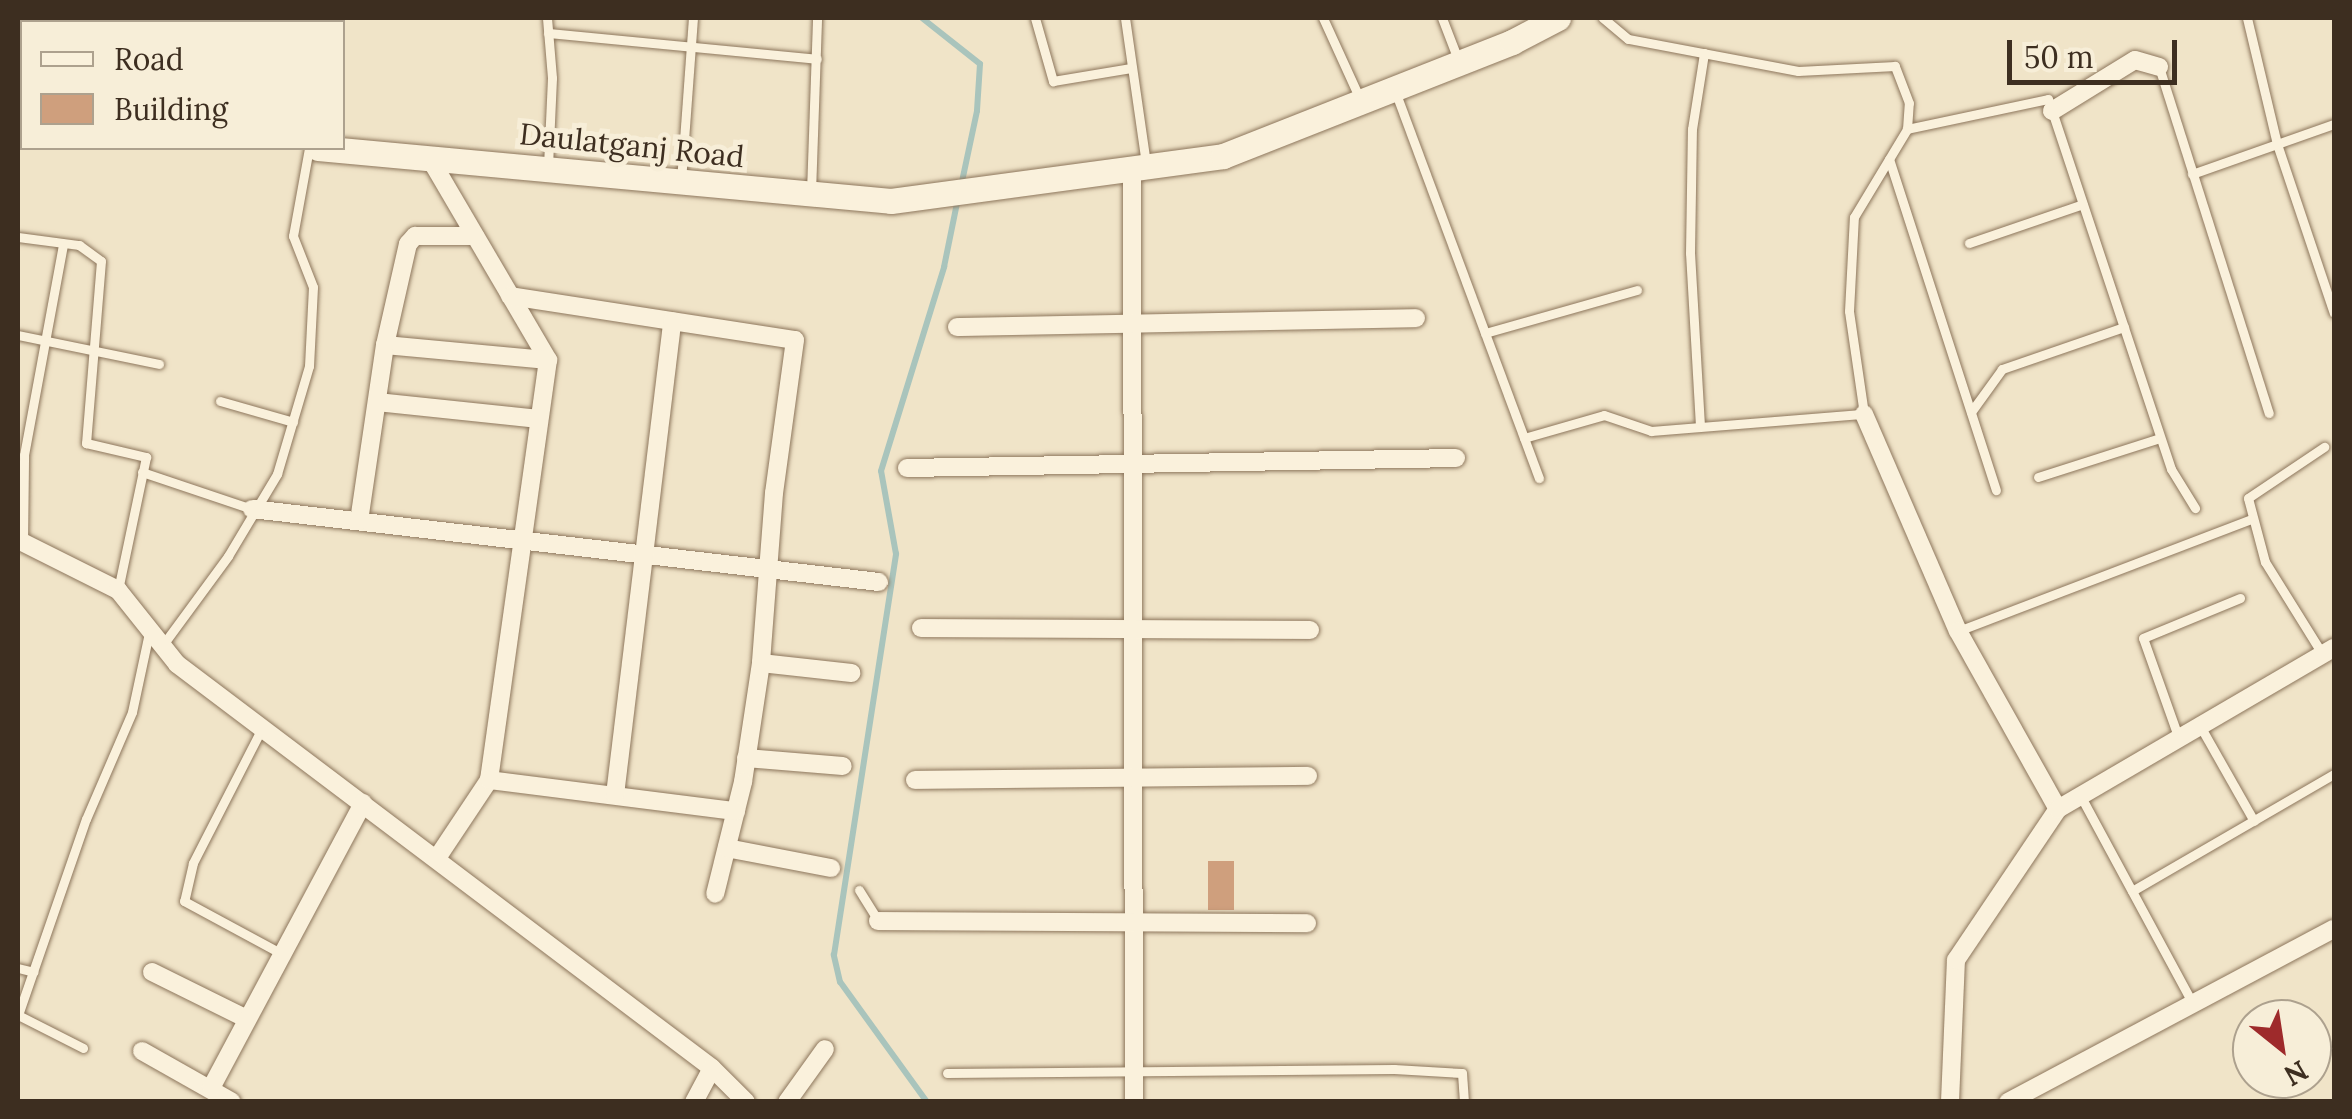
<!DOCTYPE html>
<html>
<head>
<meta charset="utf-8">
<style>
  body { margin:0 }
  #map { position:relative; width:2352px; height:1119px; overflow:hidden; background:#f0e4c8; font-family:Lora,serif }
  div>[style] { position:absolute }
  .stream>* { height:6px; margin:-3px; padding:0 3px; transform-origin:3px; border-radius:3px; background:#a9c4bc }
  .building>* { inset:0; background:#cf9f7d; transform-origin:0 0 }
  .roads { filter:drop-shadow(0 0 2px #8d765c) drop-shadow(0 0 2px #8d765c) }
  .lane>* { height:9px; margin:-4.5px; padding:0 4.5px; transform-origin:4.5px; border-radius:4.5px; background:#faf1dc }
  .street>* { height:18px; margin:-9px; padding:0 9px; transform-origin:9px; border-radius:9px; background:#faf1dc }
  .secondary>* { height:25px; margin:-12.5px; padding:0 12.5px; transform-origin:12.5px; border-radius:12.5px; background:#faf1dc }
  span { translate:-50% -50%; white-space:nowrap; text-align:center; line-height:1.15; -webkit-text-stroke:10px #f7eed8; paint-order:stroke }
  .street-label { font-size:30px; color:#3d2e20 }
  .frame { position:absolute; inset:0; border:20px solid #3d2e20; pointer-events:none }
  .legend { position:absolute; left:20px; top:20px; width:325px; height:130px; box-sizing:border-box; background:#f7eed8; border:2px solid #ada18e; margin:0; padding:12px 18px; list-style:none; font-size:30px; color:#3d2e20 }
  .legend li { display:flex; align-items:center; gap:20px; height:50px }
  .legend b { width:50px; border:2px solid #ada18e }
  .north { position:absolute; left:2232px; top:999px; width:100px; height:100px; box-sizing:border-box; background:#f7eed8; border:2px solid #ada18e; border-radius:50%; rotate:150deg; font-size:28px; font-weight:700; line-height:40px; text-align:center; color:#3d2e20 }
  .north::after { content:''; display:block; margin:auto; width:35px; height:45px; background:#9e2a2b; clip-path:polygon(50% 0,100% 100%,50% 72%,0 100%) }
  .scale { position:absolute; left:2007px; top:40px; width:170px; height:45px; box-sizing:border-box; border:5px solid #3d2e20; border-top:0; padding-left:12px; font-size:30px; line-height:35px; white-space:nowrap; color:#3d2e20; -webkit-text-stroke:8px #f7eed8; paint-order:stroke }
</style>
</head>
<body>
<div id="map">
  <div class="stream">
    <i style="left:922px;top:18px;width:74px;rotate:38.4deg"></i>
    <i style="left:980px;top:64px;width:47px;rotate:93.7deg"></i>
    <i style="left:977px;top:111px;width:77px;rotate:102deg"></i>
    <i style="left:927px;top:1102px;width:148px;rotate:-125.9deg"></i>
    <i style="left:840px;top:982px;width:28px;rotate:-103deg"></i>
    <i style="left:834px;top:955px;width:406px;rotate:-81.2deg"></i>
    <i style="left:896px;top:554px;width:84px;rotate:-100.2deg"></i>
    <i style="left:881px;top:471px;width:214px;rotate:-72.8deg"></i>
    <i style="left:944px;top:267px;width:70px;rotate:-78.5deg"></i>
  </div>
  <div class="building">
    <i style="left:1208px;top:861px;width:26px;height:49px"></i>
  </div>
  <div class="roads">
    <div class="lane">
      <i style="left:547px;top:18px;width:60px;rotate:85.2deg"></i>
      <i style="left:552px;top:78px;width:87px;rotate:92.6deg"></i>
      <i style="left:1035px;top:18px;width:66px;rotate:74.1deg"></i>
      <i style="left:1053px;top:81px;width:79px;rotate:-9.5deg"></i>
      <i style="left:1125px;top:18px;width:147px;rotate:81.8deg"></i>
      <i style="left:1323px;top:18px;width:87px;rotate:65.5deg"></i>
      <i style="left:1442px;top:18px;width:47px;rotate:68.9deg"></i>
      <i style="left:2247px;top:18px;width:130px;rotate:76.6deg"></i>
      <i style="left:2277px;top:144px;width:178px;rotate:71.4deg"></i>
      <i style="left:299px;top:22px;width:4px;rotate:-76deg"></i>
      <i style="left:18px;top:26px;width:8px;rotate:-76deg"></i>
      <i style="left:548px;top:33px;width:270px;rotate:5.5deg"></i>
      <i style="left:2159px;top:67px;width:363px;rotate:72.4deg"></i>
      <i style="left:1395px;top:91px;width:413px;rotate:69.6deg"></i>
      <i style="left:1907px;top:129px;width:144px;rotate:-12deg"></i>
      <i style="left:2048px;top:99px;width:390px;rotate:71.6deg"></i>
      <i style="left:2171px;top:469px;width:46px;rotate:58.4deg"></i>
      <i style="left:1889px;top:159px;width:348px;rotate:72.1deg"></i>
      <i style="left:2192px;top:174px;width:151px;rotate:-19.4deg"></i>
      <i style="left:681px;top:181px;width:163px;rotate:-85.8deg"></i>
      <i style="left:811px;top:192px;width:174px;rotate:-88deg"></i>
      <i style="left:18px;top:237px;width:62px;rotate:7.5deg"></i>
      <i style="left:79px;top:245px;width:27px;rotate:36deg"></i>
      <i style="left:101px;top:261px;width:183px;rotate:94.7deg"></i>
      <i style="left:86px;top:443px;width:62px;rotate:13.1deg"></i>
      <i style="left:146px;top:457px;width:136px;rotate:101.9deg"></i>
      <i style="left:1969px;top:243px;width:120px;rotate:-18.9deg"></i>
      <i style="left:1485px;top:333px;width:158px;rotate:-15.8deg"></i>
      <i style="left:18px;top:335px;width:144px;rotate:11.6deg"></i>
      <i style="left:220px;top:401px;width:76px;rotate:16deg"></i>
      <i style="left:1971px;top:412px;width:53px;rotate:-54.2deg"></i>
      <i style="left:2002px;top:369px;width:129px;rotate:-19deg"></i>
      <i style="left:1700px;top:426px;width:173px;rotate:-93.3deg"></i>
      <i style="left:1690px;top:253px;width:124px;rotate:-89.1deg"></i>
      <i style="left:1692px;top:129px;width:77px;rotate:-81deg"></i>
      <i style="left:1524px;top:438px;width:83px;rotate:-16deg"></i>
      <i style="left:1604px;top:415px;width:50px;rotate:18.8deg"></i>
      <i style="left:1651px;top:431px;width:214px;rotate:-4.6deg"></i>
      <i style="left:1864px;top:414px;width:104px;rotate:-98.3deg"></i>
      <i style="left:1849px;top:311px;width:94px;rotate:-87deg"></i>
      <i style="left:1854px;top:217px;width:103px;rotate:-58.9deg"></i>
      <i style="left:1907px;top:129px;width:26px;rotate:-86deg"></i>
      <i style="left:1909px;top:103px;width:40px;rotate:-111deg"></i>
      <i style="left:1895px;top:66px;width:97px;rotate:177deg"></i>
      <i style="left:1798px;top:71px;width:173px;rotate:-169.3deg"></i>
      <i style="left:1628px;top:39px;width:33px;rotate:-140deg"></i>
      <i style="left:142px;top:472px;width:116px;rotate:18.6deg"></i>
      <i style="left:2038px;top:477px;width:128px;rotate:-17.7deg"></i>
      <i style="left:23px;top:543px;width:88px;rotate:-89.3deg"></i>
      <i style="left:24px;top:455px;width:215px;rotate:-79.5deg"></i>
      <i style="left:1958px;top:631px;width:314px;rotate:-20.9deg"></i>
      <i style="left:162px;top:646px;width:112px;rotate:-53.7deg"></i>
      <i style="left:228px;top:556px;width:96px;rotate:-59.1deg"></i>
      <i style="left:277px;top:474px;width:113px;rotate:-73.5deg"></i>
      <i style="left:309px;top:366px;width:79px;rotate:-87.1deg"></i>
      <i style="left:313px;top:287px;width:55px;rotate:-111.4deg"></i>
      <i style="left:293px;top:236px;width:89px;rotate:-79.7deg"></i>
      <i style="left:2323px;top:655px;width:110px;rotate:-121.9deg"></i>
      <i style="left:2265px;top:562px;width:66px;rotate:-104.9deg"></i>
      <i style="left:2248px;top:498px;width:92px;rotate:-33.9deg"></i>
      <i style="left:2200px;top:726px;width:109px;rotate:60.4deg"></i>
      <i style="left:262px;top:728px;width:152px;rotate:117.1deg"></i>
      <i style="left:193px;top:863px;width:39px;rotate:103deg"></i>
      <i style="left:184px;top:901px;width:111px;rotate:28.4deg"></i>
      <i style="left:2179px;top:739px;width:107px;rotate:-109.6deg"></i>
      <i style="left:2143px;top:638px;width:105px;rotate:-22.4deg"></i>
      <i style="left:2080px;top:795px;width:238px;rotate:61.6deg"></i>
      <i style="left:859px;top:890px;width:36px;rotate:58deg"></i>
      <i style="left:2132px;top:891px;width:233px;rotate:-30.1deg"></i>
      <i style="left:18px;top:968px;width:16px;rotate:14deg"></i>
      <i style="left:18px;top:1015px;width:207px;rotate:-70.9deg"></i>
      <i style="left:86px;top:819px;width:116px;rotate:-66.7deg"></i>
      <i style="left:132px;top:712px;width:81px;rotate:-77.9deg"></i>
      <i style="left:18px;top:1015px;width:73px;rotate:26.9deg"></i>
      <i style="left:947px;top:1073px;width:447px;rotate:-0.5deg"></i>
      <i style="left:1394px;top:1069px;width:68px;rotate:3.4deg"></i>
      <i style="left:1462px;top:1073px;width:29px;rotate:86deg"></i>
    </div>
    <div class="street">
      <i style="left:2052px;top:111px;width:97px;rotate:-31.6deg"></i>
      <i style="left:2135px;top:60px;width:25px;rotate:16deg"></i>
      <i style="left:429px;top:157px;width:235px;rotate:59.6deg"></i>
      <i style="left:548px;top:360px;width:424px;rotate:98deg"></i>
      <i style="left:489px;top:780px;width:94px;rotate:123.7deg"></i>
      <i style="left:1132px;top:170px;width:932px;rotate:89.88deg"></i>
      <i style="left:510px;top:296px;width:288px;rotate:8.8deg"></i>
      <i style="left:795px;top:340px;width:154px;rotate:97.8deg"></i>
      <i style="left:774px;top:493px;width:170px;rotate:94.4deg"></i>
      <i style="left:761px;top:663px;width:120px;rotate:98.6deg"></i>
      <i style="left:743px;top:782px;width:115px;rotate:104deg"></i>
      <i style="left:957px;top:327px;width:459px;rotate:-1.1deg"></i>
      <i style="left:385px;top:345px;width:164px;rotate:5.3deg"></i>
      <i style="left:377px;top:402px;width:163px;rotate:6deg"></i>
      <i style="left:1864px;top:414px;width:236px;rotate:66.6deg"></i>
      <i style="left:1958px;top:631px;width:204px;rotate:60.7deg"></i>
      <i style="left:907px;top:468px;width:549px;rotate:-1.04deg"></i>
      <i style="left:252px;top:509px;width:631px;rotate:6.64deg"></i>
      <i style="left:359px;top:521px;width:178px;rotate:-81.6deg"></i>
      <i style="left:385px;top:345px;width:104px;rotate:-77.2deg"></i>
      <i style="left:408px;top:244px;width:11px;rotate:-49deg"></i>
      <i style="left:415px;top:236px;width:60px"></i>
      <i style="left:18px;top:540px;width:112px;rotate:26.6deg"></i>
      <i style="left:118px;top:590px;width:95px;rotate:51.4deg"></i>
      <i style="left:177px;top:664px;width:670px;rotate:37.06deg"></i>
      <i style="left:712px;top:1068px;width:48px;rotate:45deg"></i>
      <i style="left:921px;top:628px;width:389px;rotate:0.3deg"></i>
      <i style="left:761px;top:663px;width:91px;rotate:6.3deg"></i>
      <i style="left:746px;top:758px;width:97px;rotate:4.7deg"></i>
      <i style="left:489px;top:780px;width:249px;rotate:7.2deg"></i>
      <i style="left:915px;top:780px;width:393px;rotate:-0.6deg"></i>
      <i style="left:615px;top:795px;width:477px;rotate:-83.1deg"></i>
      <i style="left:727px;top:848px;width:106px;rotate:10.9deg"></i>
      <i style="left:878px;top:921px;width:429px;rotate:0.3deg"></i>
      <i style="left:152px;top:972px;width:106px;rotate:26.3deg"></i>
      <i style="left:142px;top:1051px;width:103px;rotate:29.5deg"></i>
      <i style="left:211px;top:1088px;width:323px;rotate:-61.9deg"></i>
      <i style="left:694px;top:1102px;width:38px;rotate:-62deg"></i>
      <i style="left:787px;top:1102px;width:65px;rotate:-54.4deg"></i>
      <i style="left:1950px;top:1102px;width:142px;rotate:-87.6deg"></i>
      <i style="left:1956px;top:960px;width:182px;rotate:-56deg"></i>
      <i style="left:2058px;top:809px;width:320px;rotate:-30.3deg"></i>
      <i style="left:2008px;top:1102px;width:369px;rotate:-28deg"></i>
    </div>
    <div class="secondary">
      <i style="left:18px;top:94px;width:4px;rotate:27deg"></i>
      <i style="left:318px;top:148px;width:575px;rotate:5.28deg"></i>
      <i style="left:891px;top:201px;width:335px;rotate:-7.7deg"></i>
      <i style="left:1223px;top:156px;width:311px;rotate:-21.5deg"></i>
      <i style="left:1512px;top:42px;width:52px;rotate:-27.6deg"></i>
    </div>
  </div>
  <div class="street-label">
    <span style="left:632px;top:145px;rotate:6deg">Daulatganj Road</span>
  </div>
  <div class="frame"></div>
  <ul class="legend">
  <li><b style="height:12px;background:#faf1dc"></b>Road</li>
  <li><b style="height:28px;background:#cf9f7d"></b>Building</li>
  </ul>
  <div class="north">N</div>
  <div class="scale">50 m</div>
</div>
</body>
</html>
